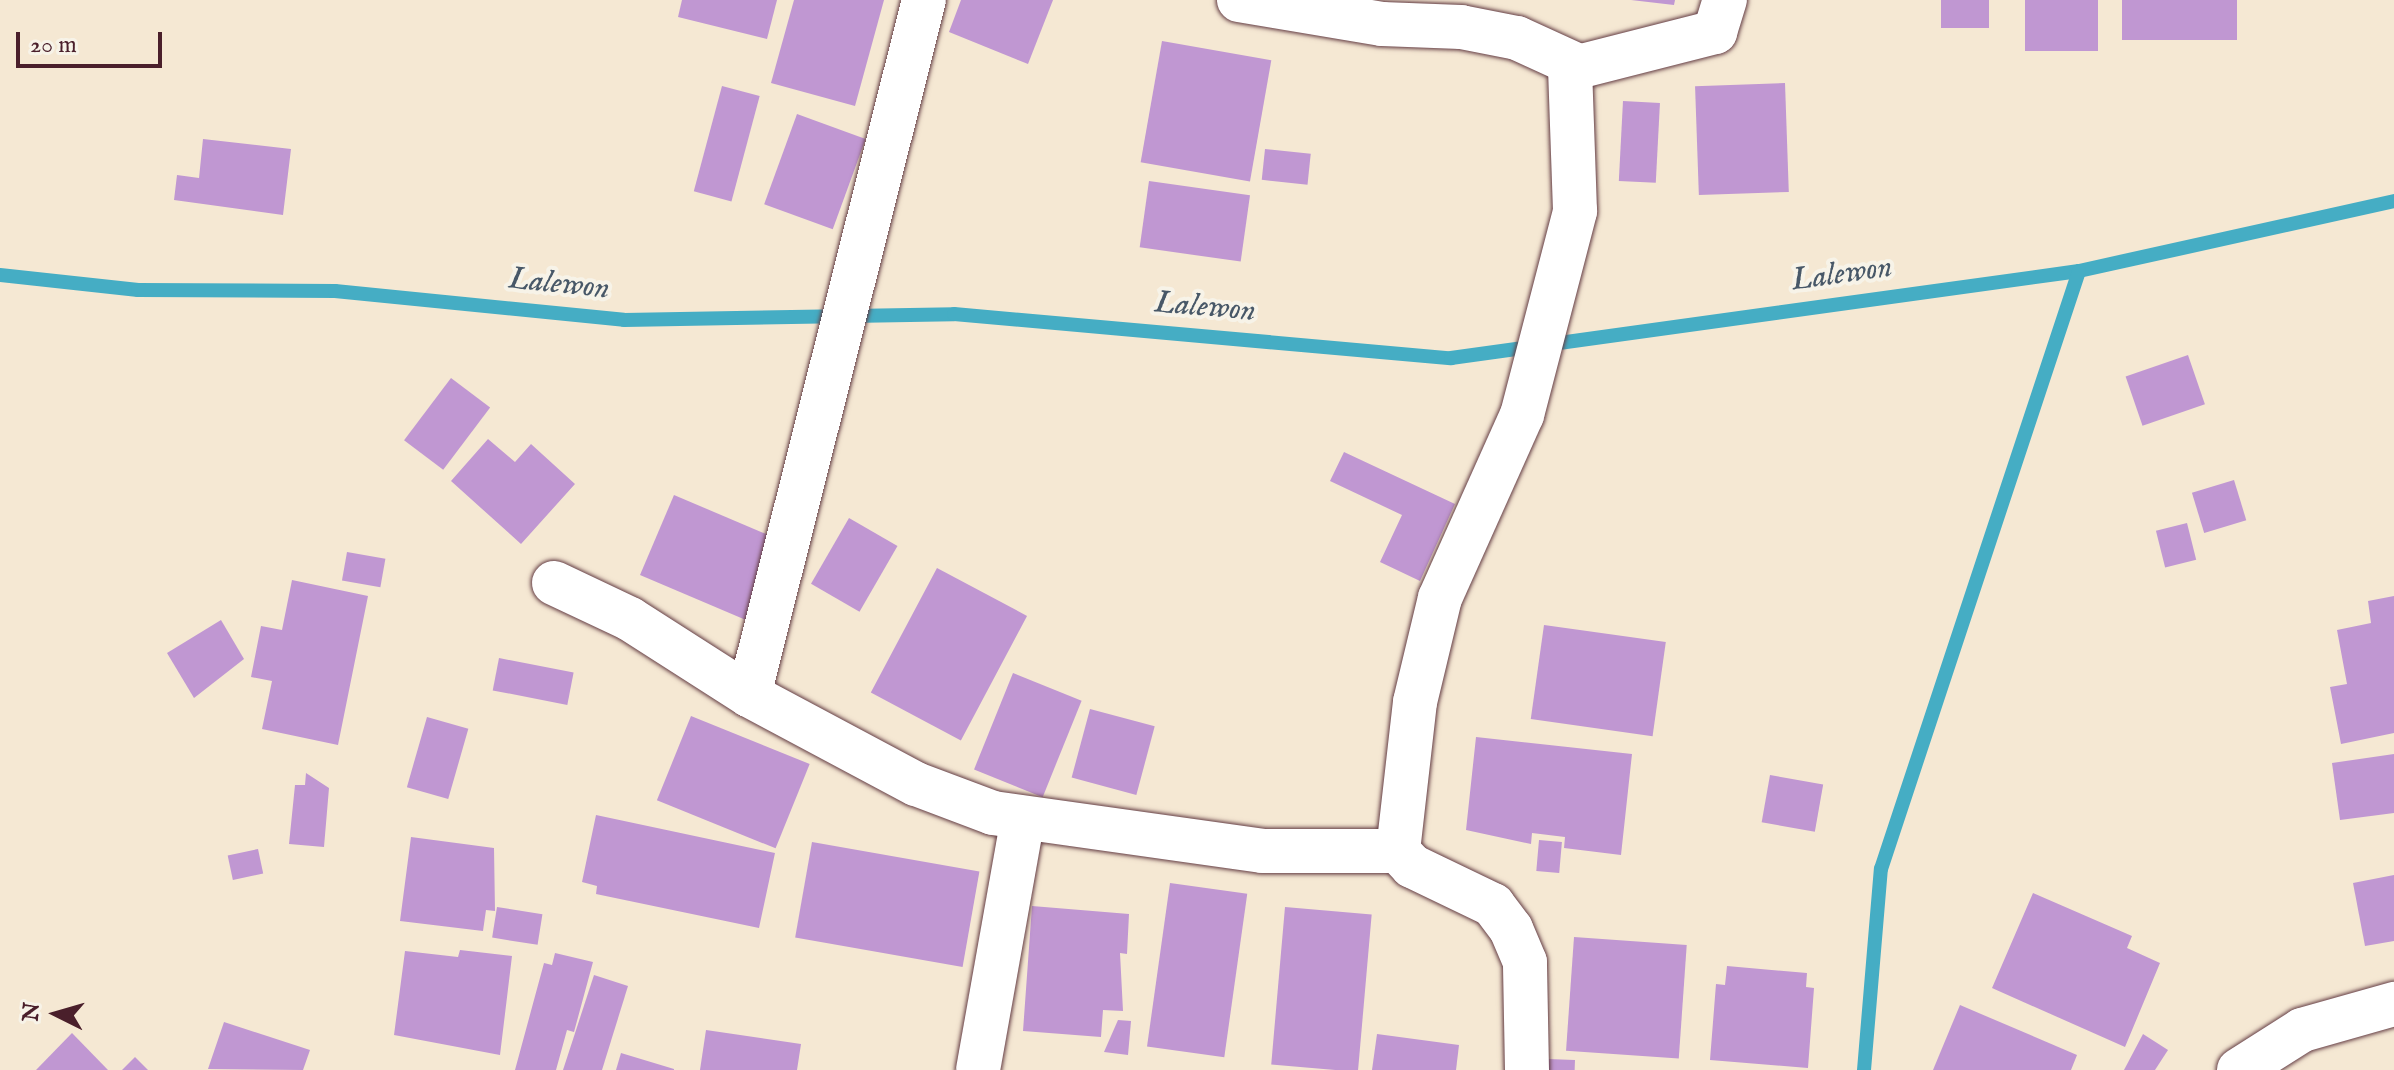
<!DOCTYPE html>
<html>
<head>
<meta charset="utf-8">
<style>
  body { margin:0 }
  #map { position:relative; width:2394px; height:1070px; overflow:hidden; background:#f5e8d3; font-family:"IM FELL English",serif }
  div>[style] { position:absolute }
  .stream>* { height:14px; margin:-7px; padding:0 7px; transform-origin:7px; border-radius:7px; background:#45adc4 }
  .building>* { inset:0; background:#c097d2; transform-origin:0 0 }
  .roads { filter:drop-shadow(0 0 2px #643d44) drop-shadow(0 0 2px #643d44) }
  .minor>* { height:44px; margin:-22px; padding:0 22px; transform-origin:22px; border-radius:22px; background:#fff }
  span { translate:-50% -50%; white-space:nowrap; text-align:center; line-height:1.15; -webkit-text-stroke:8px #f7f3e8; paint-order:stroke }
  .water-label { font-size:32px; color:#485868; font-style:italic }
  .north { position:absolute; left:16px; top:974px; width:80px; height:80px; -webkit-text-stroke:6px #f7f3e8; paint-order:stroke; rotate:275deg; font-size:22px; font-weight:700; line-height:32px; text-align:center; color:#4a1f2b }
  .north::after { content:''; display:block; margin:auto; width:28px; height:36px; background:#4a1f2b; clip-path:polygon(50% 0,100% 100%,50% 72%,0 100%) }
  .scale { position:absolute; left:16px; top:32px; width:146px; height:36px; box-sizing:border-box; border:4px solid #4a1f2b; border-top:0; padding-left:10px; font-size:24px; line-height:28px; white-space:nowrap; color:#4a1f2b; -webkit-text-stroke:6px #f7f3e8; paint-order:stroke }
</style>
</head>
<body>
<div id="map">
  <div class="stream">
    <i style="left:0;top:275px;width:139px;rotate:6.2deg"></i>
    <i style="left:138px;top:290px;width:197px;rotate:0.3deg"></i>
    <i style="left:335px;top:291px;width:290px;rotate:5.7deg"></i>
    <i style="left:624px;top:320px;width:330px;rotate:-1deg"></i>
    <i style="left:954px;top:314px;width:499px;rotate:5.1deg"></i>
    <i style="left:1451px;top:358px;width:634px;rotate:-7.89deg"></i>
    <i style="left:2079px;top:271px;width:323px;rotate:-12.5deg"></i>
    <i style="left:1864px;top:1070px;width:202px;rotate:-85.2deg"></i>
    <i style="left:1881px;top:869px;width:630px;rotate:-71.68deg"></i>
  </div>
  <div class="building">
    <i style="clip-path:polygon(682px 0,777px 0,767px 39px,678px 17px)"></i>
    <i style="clip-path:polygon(794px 0,884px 0,855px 106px,771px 83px)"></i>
    <i style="clip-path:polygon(961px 0,1053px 0,1028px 64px,949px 32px)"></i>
    <i style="clip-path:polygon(1631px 0,1675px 0,1674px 5px)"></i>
    <i style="left:1941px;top:0;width:48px;height:28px"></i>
    <i style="left:2025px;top:0;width:73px;height:51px"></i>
    <i style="left:2122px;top:0;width:115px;height:40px"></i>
    <i style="left:1162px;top:41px;width:111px;height:123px;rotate:10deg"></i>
    <i style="left:1785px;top:83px;width:109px;height:90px;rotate:88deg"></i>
    <i style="left:722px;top:86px;width:39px;height:109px;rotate:15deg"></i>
    <i style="left:1623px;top:101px;width:37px;height:80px;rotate:3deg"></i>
    <i style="left:797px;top:114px;width:73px;height:96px;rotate:20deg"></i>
    <i style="clip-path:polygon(203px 139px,291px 149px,283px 215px,174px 200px,177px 175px,199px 178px)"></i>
    <i style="left:1265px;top:149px;width:46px;height:31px;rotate:6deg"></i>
    <i style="left:1149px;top:181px;width:102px;height:67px;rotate:8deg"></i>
    <i style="left:2188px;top:355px;width:52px;height:66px;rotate:71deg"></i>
    <i style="left:451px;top:378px;width:49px;height:78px;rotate:37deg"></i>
    <i style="clip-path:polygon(488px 439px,515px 462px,531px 444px,575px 484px,521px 544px,451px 481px)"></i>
    <i style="clip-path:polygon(1344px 452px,1455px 504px,1420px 581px,1380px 562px,1402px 515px,1330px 481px)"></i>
    <i style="left:2234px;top:480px;width:42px;height:44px;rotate:73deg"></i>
    <i style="left:674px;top:495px;width:115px;height:87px;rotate:23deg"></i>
    <i style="left:849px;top:518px;width:56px;height:76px;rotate:30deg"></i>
    <i style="left:2187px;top:523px;width:38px;height:32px;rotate:76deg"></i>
    <i style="left:347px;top:552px;width:39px;height:29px;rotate:10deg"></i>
    <i style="left:937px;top:568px;width:102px;height:141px;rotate:28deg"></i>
    <i style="clip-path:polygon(292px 580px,368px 596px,338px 745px,262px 729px,272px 681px,251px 677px,261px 626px,282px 630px)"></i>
    <i style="clip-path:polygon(2394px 596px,2394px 733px,2341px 744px,2330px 687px,2347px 684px,2337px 630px,2371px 623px,2368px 601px)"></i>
    <i style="clip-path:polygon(221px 620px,244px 659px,194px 698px,167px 653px)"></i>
    <i style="left:1544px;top:625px;width:123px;height:95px;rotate:8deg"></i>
    <i style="left:499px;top:658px;width:76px;height:33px;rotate:11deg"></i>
    <i style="left:1013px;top:673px;width:74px;height:104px;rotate:22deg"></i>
    <i style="left:1090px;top:709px;width:67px;height:71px;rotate:15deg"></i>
    <i style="left:691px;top:716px;width:128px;height:91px;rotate:22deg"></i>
    <i style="left:427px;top:717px;width:43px;height:73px;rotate:16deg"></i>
    <i style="clip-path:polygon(1476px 737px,1632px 754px,1621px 855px,1564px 848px,1565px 837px,1532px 833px,1531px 844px,1466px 830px)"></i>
    <i style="clip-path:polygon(2394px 754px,2394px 813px,2340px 820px,2332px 763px)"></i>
    <i style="clip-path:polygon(306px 773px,329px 788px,324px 847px,289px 844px,295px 785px,305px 785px)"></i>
    <i style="left:1770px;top:775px;width:54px;height:48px;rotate:10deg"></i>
    <i style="clip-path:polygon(596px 815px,775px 853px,759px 928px,596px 894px,597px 886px,582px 882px)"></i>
    <i style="clip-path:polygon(411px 837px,494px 848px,495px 911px,486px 910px,483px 931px,400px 921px)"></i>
    <i style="left:1539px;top:840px;width:23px;height:31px;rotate:5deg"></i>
    <i style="left:812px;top:842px;width:170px;height:97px;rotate:10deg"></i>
    <i style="left:258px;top:849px;width:25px;height:31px;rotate:78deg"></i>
    <i style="clip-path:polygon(2394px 875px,2394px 941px,2365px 946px,2353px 883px)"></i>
    <i style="left:1170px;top:883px;width:78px;height:165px;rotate:8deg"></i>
    <i style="clip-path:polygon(2033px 893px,2132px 936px,2127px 948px,2160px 963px,2125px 1047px,1992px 988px)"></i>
    <i style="clip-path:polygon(1032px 906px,1129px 914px,1127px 954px,1120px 953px,1123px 1011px,1103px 1010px,1101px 1037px,1023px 1031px)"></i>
    <i style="left:497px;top:907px;width:46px;height:31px;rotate:9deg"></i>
    <i style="left:1285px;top:907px;width:87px;height:158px;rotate:5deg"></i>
    <i style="left:1574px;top:937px;width:113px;height:114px;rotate:4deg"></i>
    <i style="clip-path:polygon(460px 950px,512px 956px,500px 1055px,394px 1035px,405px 951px,458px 957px)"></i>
    <i style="clip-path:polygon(555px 953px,593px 962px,574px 1032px,567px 1030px,556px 1070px,515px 1070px,544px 963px,552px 965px)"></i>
    <i style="clip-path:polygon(1727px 966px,1807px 973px,1806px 987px,1814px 988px,1808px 1068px,1710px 1060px,1716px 984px,1725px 985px)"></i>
    <i style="clip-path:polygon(594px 975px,628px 986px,602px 1070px,563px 1070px)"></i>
    <i style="clip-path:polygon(1960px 1005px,2077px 1055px,2071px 1070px,1933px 1070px)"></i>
    <i style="clip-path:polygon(1118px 1020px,1131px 1021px,1128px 1055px,1104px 1052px)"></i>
    <i style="clip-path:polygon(224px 1022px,310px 1050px,303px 1070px,208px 1069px)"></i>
    <i style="clip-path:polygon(706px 1030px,801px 1044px,797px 1070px,700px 1070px)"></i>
    <i style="clip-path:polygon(72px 1033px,108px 1070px,36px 1070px)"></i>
    <i style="clip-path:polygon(1377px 1034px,1459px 1045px,1456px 1070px,1372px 1070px)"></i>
    <i style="clip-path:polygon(2143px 1034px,2168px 1050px,2155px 1070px,2124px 1070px)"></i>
    <i style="clip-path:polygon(621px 1053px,674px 1069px,674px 1070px,616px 1070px)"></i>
    <i style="clip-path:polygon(135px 1057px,148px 1070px,122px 1070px)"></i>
    <i style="left:1548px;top:1059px;width:27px;height:11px;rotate:2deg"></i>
  </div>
  <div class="roads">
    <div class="minor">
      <i style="left:1239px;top:0;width:145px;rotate:9.5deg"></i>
      <i style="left:1382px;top:24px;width:79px;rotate:2.2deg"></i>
      <i style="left:1461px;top:27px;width:57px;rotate:11.1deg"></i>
      <i style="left:1517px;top:38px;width:65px;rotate:24.6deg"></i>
      <i style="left:554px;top:583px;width:84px;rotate:25.3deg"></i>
      <i style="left:630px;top:619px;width:141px;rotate:32.6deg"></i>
      <i style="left:749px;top:695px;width:189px;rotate:28.1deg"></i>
      <i style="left:916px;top:784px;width:82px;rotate:20.6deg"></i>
      <i style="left:993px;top:813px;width:272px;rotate:8deg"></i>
      <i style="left:1262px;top:851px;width:136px"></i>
      <i style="left:749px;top:695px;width:717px;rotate:-75.87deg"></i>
      <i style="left:978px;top:1070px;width:256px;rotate:-79.9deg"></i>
      <i style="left:1527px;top:1070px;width:108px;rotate:-91.1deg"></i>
      <i style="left:1525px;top:962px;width:36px;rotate:-113deg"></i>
      <i style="left:1511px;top:929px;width:30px;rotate:-127deg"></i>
      <i style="left:1493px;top:905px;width:90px;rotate:-154.3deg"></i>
      <i style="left:1412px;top:866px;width:21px;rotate:-133deg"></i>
      <i style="left:1398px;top:851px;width:150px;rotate:-83.5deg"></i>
      <i style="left:1415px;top:702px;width:107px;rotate:-76.5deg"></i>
      <i style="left:1440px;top:598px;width:201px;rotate:-65.9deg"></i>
      <i style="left:1522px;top:415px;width:211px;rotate:-75.4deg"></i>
      <i style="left:1575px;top:211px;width:142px;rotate:-92deg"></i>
      <i style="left:1570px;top:69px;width:150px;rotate:-14.3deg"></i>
      <i style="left:1715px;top:32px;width:34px;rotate:-73deg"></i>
      <i style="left:2239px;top:1070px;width:75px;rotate:-32.4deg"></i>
      <i style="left:2302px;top:1030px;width:96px;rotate:-15.8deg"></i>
    </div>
  </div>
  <div class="water-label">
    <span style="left:1842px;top:275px;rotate:-8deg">Lalewon</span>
    <span style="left:559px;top:285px;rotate:6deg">Lalewon</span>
    <span style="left:1205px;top:308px;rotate:5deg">Lalewon</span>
  </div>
  <div class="north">N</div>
  <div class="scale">20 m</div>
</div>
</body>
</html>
